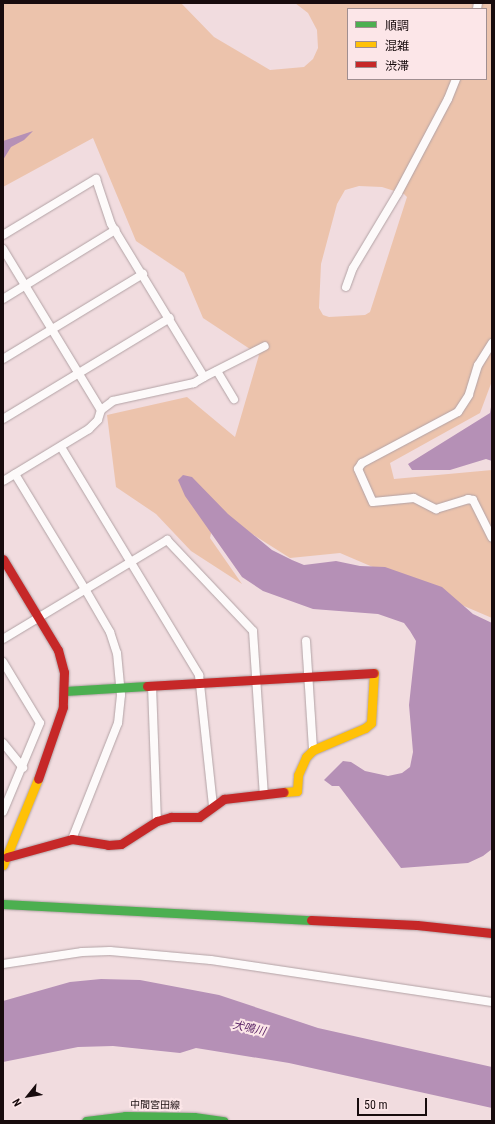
<!DOCTYPE html>
<html>
<head>
<meta charset="utf-8">
<style>
  body { margin:0 }
  #map { position:relative; width:495px; height:1124px; overflow:hidden; background:#f1dcdf; font-family:"Roboto Condensed","Noto Sans JP",sans-serif }
  div>[style] { position:absolute }
  .green>* { inset:0; background:#ecc3ac }
  .water>* { inset:0; background:#b590b6 }
  .roads { filter:drop-shadow(0 0 1px #b2a2a5) drop-shadow(0 0 1px #b2a2a5) }
  .street>* { height:8px; margin:-4px; padding:0 4px; transform-origin:4px; border-radius:4px; background:#fdfafa }
  .fast>* { height:9px; margin:-4.5px; padding:0 4.5px; transform-origin:4.5px; border-radius:4.5px; background:#4caf50 }
  .slow>* { height:9px; margin:-4.5px; padding:0 4.5px; transform-origin:4.5px; border-radius:4.5px; background:#ffc107 }
  .jam>* { height:9px; margin:-4.5px; padding:0 4.5px; transform-origin:4.5px; border-radius:4.5px; background:#c62828 }
  span { translate:-50% -50%; white-space:nowrap; text-align:center; line-height:1.15; -webkit-text-stroke:4px #fce6e8; paint-order:stroke }
  .street-label { font-size:10px; color:#170b0d }
  .water-label { font-size:11px; color:#5b2567; font-style:italic }
  .frame { position:absolute; inset:0; border:4px solid #170b0d; pointer-events:none }
  .legend { position:absolute; left:347px; top:8px; width:140px; height:72px; box-sizing:border-box; background:#fce6e8; border:1px solid #a08e90; margin:0; padding:5px 7px; list-style:none; font-size:12px; color:#170b0d }
  .legend li { display:flex; align-items:center; gap:8px; height:20px }
  .legend b { width:20px; border:1px solid #a08e90 }
  .north { position:absolute; left:8px; top:1076px; width:40px; height:40px; -webkit-text-stroke:3px #fce6e8; paint-order:stroke; rotate:240deg; font-size:11px; font-weight:700; line-height:16px; text-align:center; color:#170b0d }
  .north::after { content:''; display:block; margin:auto; width:14px; height:18px; background:#170b0d; clip-path:polygon(50% 0,100% 100%,50% 72%,0 100%) }
  .scale { position:absolute; left:357px; top:1098px; width:70px; height:18px; box-sizing:border-box; border:2px solid #170b0d; border-top:0; padding-left:5px; font-size:12px; line-height:14px; white-space:nowrap; color:#170b0d; -webkit-text-stroke:3px #fce6e8; paint-order:stroke }
</style>
</head>
<body>
<div id="map">
  <div class="green">
    <i style="clip-path:polygon(evenodd,3px 3px,181px 3px,214px 37px,270px 70px,304px 67px,313px 59px,318px 48px,317px 30px,308px 13px,295px 3px,492px 3px,492px 381px,480px 413px,390px 463px,394px 479px,492px 470px,492px 618px,340px 553px,290px 558px,216px 511px,210px 538px,242px 584px,191px 551px,156px 514px,116px 487px,107px 415px,187px 397px,235px 437px,259px 355px,203px 318px,184px 273px,136px 241px,93px 138px,3px 187px,3px 3px,348px 9px,486px 9px,486px 79px,348px 79px,348px 9px,3px 3px,359px 186px,382px 187px,404px 194px,407px 197px,370px 312px,365px 315px,329px 317px,323px 315px,319px 308px,321px 264px,337px 204px,345px 190px,359px 186px)"></i>
  </div>
  <div class="water">
    <i style="clip-path:polygon(33px 131px,24px 140px,11px 147px,3px 160px,3px 141px)"></i>
    <i style="clip-path:polygon(492px 401px,492px 461px,486px 459px,450px 470px,412px 470px,408px 464px,490px 413px)"></i>
    <i style="clip-path:polygon(183px 475px,192px 477px,228px 514px,272px 550px,292px 560px,304px 565px,336px 561px,360px 566px,385px 567px,442px 587px,473px 614px,492px 623px,492px 849px,483px 856px,468px 863px,401px 868px,339px 786px,332px 786px,324px 780px,343px 761px,351px 762px,365px 771px,388px 776px,402px 773px,410px 767px,413px 752px,409px 705px,416px 641px,410px 631px,404px 623px,378px 614px,313px 609px,263px 591px,242px 577px,185px 496px,178px 480px)"></i>
    <i style="clip-path:polygon(101px 979px,140px 980px,219px 995px,318px 1028px,492px 1067px,492px 1108px,289px 1063px,196px 1048px,180px 1053px,113px 1046px,78px 1047px,3px 1062px,3px 1001px,70px 982px)"></i>
  </div>
  <div class="roads">
    <div class="street">
      <i style="left:477px;top:9px;width:6px;rotate:-81deg"></i>
      <i style="left:3px;top:235px;width:109px;rotate:-31.1deg"></i>
      <i style="left:96px;top:179px;width:47px;rotate:71.6deg"></i>
      <i style="left:111px;top:224px;width:179px;rotate:58.7deg"></i>
      <i style="left:204px;top:377px;width:12px;rotate:149deg"></i>
      <i style="left:194px;top:383px;width:83px;rotate:167.5deg"></i>
      <i style="left:113px;top:401px;width:15px;rotate:143deg"></i>
      <i style="left:101px;top:410px;width:10px;rotate:107deg"></i>
      <i style="left:98px;top:420px;width:13px;rotate:135deg"></i>
      <i style="left:89px;top:429px;width:100px;rotate:148.8deg"></i>
      <i style="left:3px;top:249px;width:188px;rotate:58.7deg"></i>
      <i style="left:346px;top:287px;width:20px;rotate:-70deg"></i>
      <i style="left:353px;top:268px;width:87px;rotate:-59deg"></i>
      <i style="left:398px;top:193px;width:106px;rotate:-62deg"></i>
      <i style="left:448px;top:99px;width:22px;rotate:-68deg"></i>
      <i style="left:3px;top:299px;width:132px;rotate:-31.6deg"></i>
      <i style="left:492px;top:343px;width:26px;rotate:122deg"></i>
      <i style="left:478px;top:365px;width:31px;rotate:107deg"></i>
      <i style="left:469px;top:395px;width:20px;rotate:123deg"></i>
      <i style="left:458px;top:412px;width:109px;rotate:152deg"></i>
      <i style="left:362px;top:463px;width:7px;rotate:124deg"></i>
      <i style="left:358px;top:469px;width:36px;rotate:66deg"></i>
      <i style="left:373px;top:502px;width:41px;rotate:-5.6deg"></i>
      <i style="left:414px;top:498px;width:25px;rotate:27deg"></i>
      <i style="left:436px;top:509px;width:34px;rotate:-17deg"></i>
      <i style="left:468px;top:499px;width:5px;rotate:11deg"></i>
      <i style="left:473px;top:500px;width:42px;rotate:63.4deg"></i>
      <i style="left:3px;top:359px;width:164px;rotate:-31.3deg"></i>
      <i style="left:217px;top:371px;width:33px;rotate:59deg"></i>
      <i style="left:204px;top:377px;width:68px;rotate:-26.9deg"></i>
      <i style="left:3px;top:419px;width:195px;rotate:-31.2deg"></i>
      <i style="left:61px;top:447px;width:267px;rotate:58.8deg"></i>
      <i style="left:199px;top:675px;width:131px;rotate:83.9deg"></i>
      <i style="left:15px;top:474px;width:135px;rotate:58.7deg"></i>
      <i style="left:85px;top:589px;width:50px;rotate:59.8deg"></i>
      <i style="left:110px;top:632px;width:22px;rotate:72deg"></i>
      <i style="left:117px;top:653px;width:42px;rotate:84.6deg"></i>
      <i style="left:121px;top:695px;width:28px;rotate:96deg"></i>
      <i style="left:118px;top:723px;width:125px;rotate:111.6deg"></i>
      <i style="left:3px;top:639px;width:192px;rotate:-31.1deg"></i>
      <i style="left:167px;top:540px;width:125px;rotate:46.6deg"></i>
      <i style="left:253px;top:631px;width:164px;rotate:86.2deg"></i>
      <i style="left:306px;top:641px;width:109px;rotate:86.3deg"></i>
      <i style="left:3px;top:662px;width:71px;rotate:58.8deg"></i>
      <i style="left:40px;top:723px;width:96px;rotate:112.6deg"></i>
      <i style="left:152px;top:686px;width:135px;rotate:87.9deg"></i>
      <i style="left:3px;top:743px;width:32px;rotate:51deg"></i>
      <i style="left:3px;top:964px;width:80px;rotate:-8.6deg"></i>
      <i style="left:82px;top:952px;width:28px;rotate:-2deg"></i>
      <i style="left:110px;top:951px;width:101px;rotate:5.1deg"></i>
      <i style="left:211px;top:960px;width:284px;rotate:8.5deg"></i>
    </div>
    <div class="fast">
      <i style="left:65px;top:691px;width:82px;rotate:-3.5deg"></i>
      <i style="left:3px;top:904px;width:308px;rotate:3deg"></i>
      <i style="left:86px;top:1121px;width:39px;rotate:-7deg"></i>
      <i style="left:125px;top:1116px;width:69px;rotate:0.8deg"></i>
      <i style="left:194px;top:1117px;width:30px;rotate:8deg"></i>
    </div>
    <div class="slow">
      <i style="left:284px;top:792px;width:13px;rotate:-4deg"></i>
      <i style="left:297px;top:791px;width:16px;rotate:-86deg"></i>
      <i style="left:298px;top:775px;width:20px;rotate:-66deg"></i>
      <i style="left:306px;top:757px;width:10px;rotate:-45deg"></i>
      <i style="left:313px;top:750px;width:56px;rotate:-22.9deg"></i>
      <i style="left:365px;top:728px;width:8px;rotate:-40deg"></i>
      <i style="left:371px;top:723px;width:50px;rotate:-86.6deg"></i>
      <i style="left:3px;top:865px;width:93px;rotate:-67.9deg"></i>
    </div>
    <div class="jam">
      <i style="left:3px;top:559px;width:106px;rotate:58.9deg"></i>
      <i style="left:58px;top:650px;width:23px;rotate:75deg"></i>
      <i style="left:64px;top:672px;width:35px;rotate:92deg"></i>
      <i style="left:63px;top:707px;width:76px;rotate:109.1deg"></i>
      <i style="left:147px;top:686px;width:227px;rotate:-3.3deg"></i>
      <i style="left:7px;top:857px;width:67px;rotate:-15.5deg"></i>
      <i style="left:72px;top:839px;width:36px;rotate:9deg"></i>
      <i style="left:108px;top:845px;width:13px;rotate:-4deg"></i>
      <i style="left:121px;top:844px;width:43px;rotate:-32.6deg"></i>
      <i style="left:157px;top:821px;width:15px;rotate:-16deg"></i>
      <i style="left:171px;top:817px;width:28px"></i>
      <i style="left:199px;top:817px;width:31px;rotate:-36deg"></i>
      <i style="left:224px;top:799px;width:60px;rotate:-6.7deg"></i>
      <i style="left:311px;top:920px;width:106px;rotate:2.7deg"></i>
      <i style="left:417px;top:925px;width:75px;rotate:6.1deg"></i>
    </div>
  </div>
  <div class="street-label">
    <span style="left:155px;top:1105px;rotate:1deg">中間宮田線</span>
  </div>
  <div class="water-label">
    <span style="left:249px;top:1029px;rotate:13deg">犬鳴川</span>
  </div>
  <div class="frame"></div>
  <ul class="legend">
  <li><b style="height:5px;background:#4caf50"></b>順調</li>
  <li><b style="height:5px;background:#ffc107"></b>混雑</li>
  <li><b style="height:5px;background:#c62828"></b>渋滞</li>
  </ul>
  <div class="north">N</div>
  <div class="scale">50 m</div>
</div>
</body>
</html>
